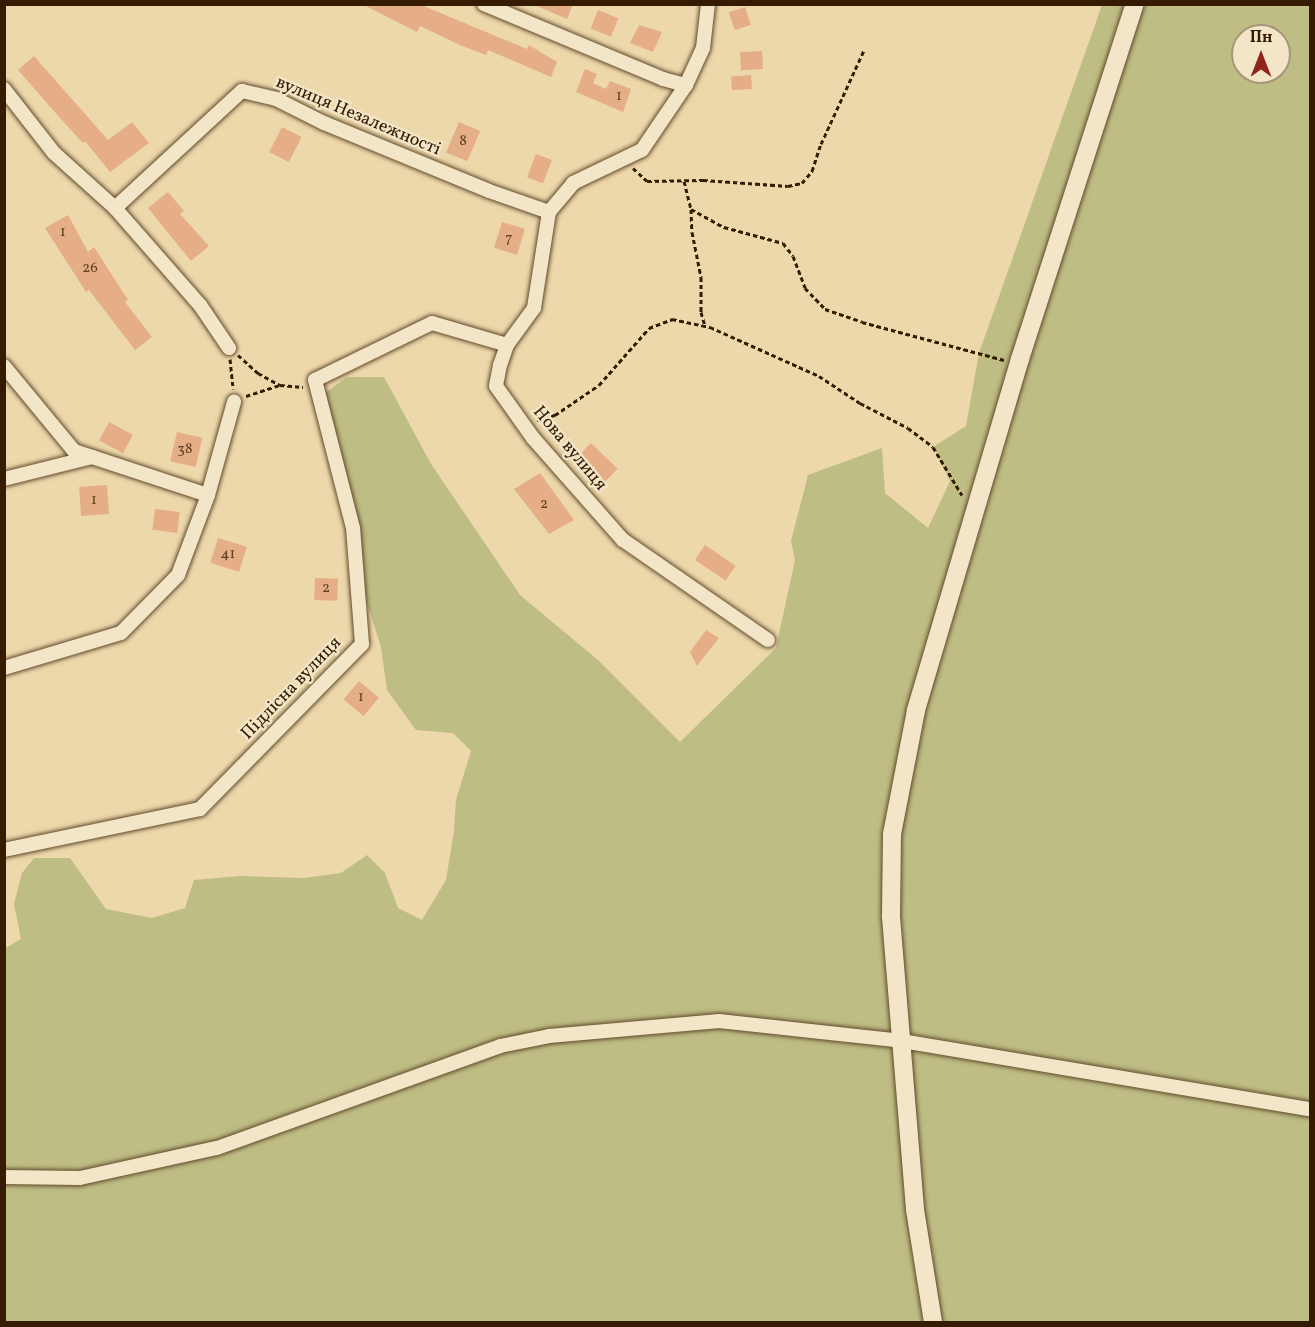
<!DOCTYPE html>
<html>
<head>
<meta charset="utf-8">
<style>
  body { margin:0 }
  #map { position:relative; width:1315px; height:1327px; overflow:hidden; background:#edd8ab; font-family:Vollkorn,serif }
  div>[style] { position:absolute }
  .green>* { inset:0; background:#bebd84 }
  .building>* { inset:0; background:#e5ae87; transform-origin:0 0 }
  .path>* { height:3px; margin-top:-1.5px; transform-origin:0; background:repeating-linear-gradient(90deg,#341b01 0 4.5px,transparent 0 7.5px) }
  .roads { filter:drop-shadow(0 0 2px #624a2c) drop-shadow(0 0 2px #624a2c) }
  .minor>* { height:14px; margin:-7px; padding:0 7px; transform-origin:7px; border-radius:7px; background:#f3e6c8 }
  .tertiary>* { height:18px; margin:-9px; padding:0 9px; transform-origin:9px; border-radius:9px; background:#f3e6c8 }
  span { translate:-50% -50%; white-space:nowrap; text-align:center; line-height:1.15; -webkit-text-stroke:4.5px #f3e6c8; paint-order:stroke }
  .number-label { font-size:15px; color:#604022 }
  .number-label span { -webkit-text-stroke-width:0 }
  .street-label { font-size:18px; color:#341b01 }
  .frame { position:absolute; inset:0; border:6px solid #341b01; pointer-events:none }
  .north { position:absolute; left:1231px; top:24px; width:60px; height:60px; box-sizing:border-box; background:#f3e6c8; border:2px solid #a79578; border-radius:50%; rotate:0deg; font-size:16px; font-weight:700; line-height:24px; text-align:center; color:#341b01 }
  .north::after { content:''; display:block; margin:auto; width:21px; height:27px; background:#8f2418; clip-path:polygon(50% 0,100% 100%,50% 72%,0 100%) }
</style>
</head>
<body>
<div id="map">
  <div class="green">
    <i style="clip-path:polygon(evenodd,1102px 5px,1310px 5px,1310px 1322px,5px 1322px,4px 949px,21px 939px,14px 904px,22px 873px,34px 858px,70px 858px,106px 909px,152px 918px,185px 908px,194px 880px,240px 876px,304px 878px,341px 873px,367px 855px,385px 873px,398px 908px,422px 920px,446px 880px,454px 831px,456px 800px,471px 751px,453px 733px,416px 730px,387px 690px,381px 647px,364px 594px,314px 401px,347px 377px,384px 377px,431px 464px,520px 595px,598px 660px,680px 742px,776px 648px,795px 560px,791px 541px,808px 475px,882px 448px,885px 493px,928px 528px,950px 481px,933px 447px,966px 426px,979px 353px,1102px 5px,1243px 36px,1279px 36px,1279px 72px,1243px 72px,1243px 36px)"></i>
  </div>
  <div class="building">
    <i style="clip-path:polygon(362px 4px,419px 4px,527px 49px,529px 45px,557px 62px,551px 77px,488px 50px,486px 55px,460px 45px,420px 26px,417px 32px)"></i>
    <i style="clip-path:polygon(532px 4px,573px 4px,567px 19px)"></i>
    <i style="left:745px;top:7px;width:19px;height:17px;rotate:72deg"></i>
    <i style="left:598px;top:10px;width:22px;height:20px;rotate:22deg"></i>
    <i style="clip-path:polygon(639px 25px,662px 32px,653px 52px,630px 43px)"></i>
    <i style="left:762px;top:51px;width:18px;height:22px;rotate:87deg"></i>
    <i style="clip-path:polygon(34px 56px,108px 140px,132px 122px,149px 143px,110px 172px,85px 141px,83px 143px,60px 118px,18px 70px)"></i>
    <i style="clip-path:polygon(585px 69px,597px 74px,593px 83px,606px 89px,610px 81px,631px 89px,623px 112px,576px 92px)"></i>
    <i style="left:751px;top:75px;width:14px;height:20px;rotate:86deg"></i>
    <i style="left:459px;top:122px;width:23px;height:33px;rotate:23deg"></i>
    <i style="left:282px;top:127px;width:22px;height:28px;rotate:27deg"></i>
    <i style="left:536px;top:154px;width:17px;height:25px;rotate:21deg"></i>
    <i style="clip-path:polygon(168px 192px,184px 211px,180px 214px,209px 246px,191px 261px,148px 208px)"></i>
    <i style="clip-path:polygon(68px 215px,88px 252px,94px 247px,128px 300px,125px 302px,152px 337px,135px 350px,89px 290px,86px 292px,45px 228px)"></i>
    <i style="left:502px;top:222px;width:24px;height:27px;rotate:17deg"></i>
    <i style="left:109px;top:422px;width:27px;height:21px;rotate:28deg"></i>
    <i style="left:177px;top:432px;width:26px;height:30px;rotate:13deg"></i>
    <i style="left:591px;top:443px;width:37px;height:18px;rotate:44deg"></i>
    <i style="clip-path:polygon(540px 473px,574px 520px,549px 534px,514px 489px)"></i>
    <i style="left:107px;top:485px;width:29px;height:28px;rotate:86deg"></i>
    <i style="left:155px;top:509px;width:25px;height:21px;rotate:7deg"></i>
    <i style="left:218px;top:538px;width:30px;height:26px;rotate:17deg"></i>
    <i style="left:705px;top:545px;width:37px;height:18px;rotate:34deg"></i>
    <i style="left:315px;top:578px;width:23px;height:22px;rotate:2deg"></i>
    <i style="clip-path:polygon(706px 630px,719px 638px,697px 666px,690px 652px)"></i>
    <i style="left:359px;top:681px;width:26px;height:24px;rotate:40deg"></i>
  </div>
  <div class="path">
    <i style="left:633px;top:168px;width:19px;rotate:43deg"></i>
    <i style="left:647px;top:181px;width:56px;rotate:-1deg"></i>
    <i style="left:703px;top:180px;width:85px;rotate:4deg"></i>
    <i style="left:788px;top:186px;width:14px;rotate:-12deg"></i>
    <i style="left:802px;top:183px;width:16px;rotate:-50deg"></i>
    <i style="left:812px;top:171px;width:28px;rotate:-72deg"></i>
    <i style="left:821px;top:144px;width:103px;rotate:-65.4deg"></i>
    <i style="left:684px;top:181px;width:29px;rotate:76deg"></i>
    <i style="left:691px;top:209px;width:38px;rotate:29deg"></i>
    <i style="left:724px;top:227px;width:61px;rotate:15.2deg"></i>
    <i style="left:783px;top:243px;width:16px;rotate:52deg"></i>
    <i style="left:793px;top:256px;width:34px;rotate:69deg"></i>
    <i style="left:805px;top:288px;width:29px;rotate:46deg"></i>
    <i style="left:825px;top:309px;width:39px;rotate:19deg"></i>
    <i style="left:862px;top:322px;width:147px;rotate:15deg"></i>
    <i style="left:691px;top:209px;width:23px;rotate:88deg"></i>
    <i style="left:692px;top:232px;width:46px;rotate:78.7deg"></i>
    <i style="left:701px;top:277px;width:35px;rotate:90deg"></i>
    <i style="left:701px;top:312px;width:15px;rotate:74deg"></i>
    <i style="left:238px;top:355px;width:27px;rotate:42deg"></i>
    <i style="left:258px;top:373px;width:25px;rotate:29deg"></i>
    <i style="left:280px;top:385px;width:23px;rotate:5deg"></i>
    <i style="left:230px;top:359px;width:30px;rotate:84deg"></i>
    <i style="left:246px;top:396px;width:36px;rotate:-18deg"></i>
    <i style="left:537px;top:420px;width:19px;rotate:-16deg"></i>
    <i style="left:555px;top:415px;width:53px;rotate:-34.3deg"></i>
    <i style="left:599px;top:385px;width:76px;rotate:-48.7deg"></i>
    <i style="left:649px;top:328px;width:25px;rotate:-21deg"></i>
    <i style="left:672px;top:319px;width:39px;rotate:12deg"></i>
    <i style="left:710px;top:327px;width:120px;rotate:24.2deg"></i>
    <i style="left:819px;top:376px;width:49px;rotate:33.4deg"></i>
    <i style="left:860px;top:403px;width:54px;rotate:27.5deg"></i>
    <i style="left:908px;top:428px;width:31px;rotate:37deg"></i>
    <i style="left:933px;top:447px;width:56px;rotate:58.9deg"></i>
  </div>
  <div class="roads">
    <div class="minor">
      <i style="left:484px;top:4px;width:194px;rotate:22.7deg"></i>
      <i style="left:663px;top:79px;width:24px;rotate:15deg"></i>
      <i style="left:4px;top:89px;width:81px;rotate:52deg"></i>
      <i style="left:54px;top:153px;width:82px;rotate:42deg"></i>
      <i style="left:115px;top:208px;width:129px;rotate:48.8deg"></i>
      <i style="left:200px;top:305px;width:52px;rotate:56deg"></i>
      <i style="left:115px;top:208px;width:173px;rotate:-42.7deg"></i>
      <i style="left:242px;top:91px;width:35px;rotate:13deg"></i>
      <i style="left:276px;top:99px;width:54px;rotate:26.6deg"></i>
      <i style="left:324px;top:123px;width:178px;rotate:22.4deg"></i>
      <i style="left:489px;top:191px;width:64px;rotate:19.3deg"></i>
      <i style="left:549px;top:212px;width:38px;rotate:-50deg"></i>
      <i style="left:573px;top:183px;width:76px;rotate:-25.6deg"></i>
      <i style="left:642px;top:150px;width:78px;rotate:-55.9deg"></i>
      <i style="left:686px;top:85px;width:41px;rotate:-65.3deg"></i>
      <i style="left:703px;top:48px;width:44px;rotate:-83.5deg"></i>
      <i style="left:549px;top:212px;width:97px;rotate:98.9deg"></i>
      <i style="left:534px;top:308px;width:46px;rotate:126.1deg"></i>
      <i style="left:507px;top:345px;width:21px;rotate:109deg"></i>
      <i style="left:500px;top:365px;width:21px;rotate:101deg"></i>
      <i style="left:496px;top:386px;width:64px;rotate:54.6deg"></i>
      <i style="left:533px;top:438px;width:136px;rotate:48.6deg"></i>
      <i style="left:623px;top:540px;width:176px;rotate:34.6deg"></i>
      <i style="left:4px;top:366px;width:110px;rotate:50.5deg"></i>
      <i style="left:74px;top:451px;width:141px;rotate:18.2deg"></i>
      <i style="left:4px;top:479px;width:91px;rotate:-14deg"></i>
      <i style="left:4px;top:668px;width:122px;rotate:-16.7deg"></i>
      <i style="left:121px;top:633px;width:81px;rotate:-45.5deg"></i>
      <i style="left:178px;top:575px;width:85px;rotate:-69.4deg"></i>
      <i style="left:208px;top:495px;width:97px;rotate:-74.4deg"></i>
      <i style="left:4px;top:850px;width:200px;rotate:-11.8deg"></i>
      <i style="left:200px;top:809px;width:231px;rotate:-45.5deg"></i>
      <i style="left:362px;top:644px;width:116px;rotate:-94.4deg"></i>
      <i style="left:353px;top:528px;width:153px;rotate:-104.4deg"></i>
      <i style="left:315px;top:380px;width:130px;rotate:-26deg"></i>
      <i style="left:432px;top:323px;width:78px;rotate:16.3deg"></i>
      <i style="left:4px;top:1177px;width:76px;rotate:0.8deg"></i>
      <i style="left:80px;top:1178px;width:140px;rotate:-12.4deg"></i>
      <i style="left:217px;top:1148px;width:301px;rotate:-19.8deg"></i>
      <i style="left:500px;top:1046px;width:50px;rotate:-11.5deg"></i>
      <i style="left:549px;top:1036px;width:171px;rotate:-5deg"></i>
      <i style="left:719px;top:1021px;width:184px;rotate:6.2deg"></i>
      <i style="left:902px;top:1041px;width:414px;rotate:9.5deg"></i>
    </div>
    <div class="tertiary">
      <i style="left:933px;top:1322px;width:114px;rotate:-99.1deg"></i>
      <i style="left:915px;top:1209px;width:295px;rotate:-94.7deg"></i>
      <i style="left:891px;top:915px;width:81px;rotate:-89.3deg"></i>
      <i style="left:892px;top:834px;width:126px;rotate:-79deg"></i>
      <i style="left:916px;top:710px;width:366px;rotate:-73.5deg"></i>
      <i style="left:1020px;top:359px;width:373px;rotate:-72.1deg"></i>
    </div>
  </div>
  <div class="number-label">
    <span style="left:619px;top:97px">1</span>
    <span style="left:463px;top:142px">8</span>
    <span style="left:63px;top:233px">1</span>
    <span style="left:509px;top:239px">7</span>
    <span style="left:90px;top:269px">26</span>
    <span style="left:185px;top:450px">38</span>
    <span style="left:94px;top:501px">1</span>
    <span style="left:544px;top:505px">2</span>
    <span style="left:228px;top:555px">41</span>
    <span style="left:326px;top:589px">2</span>
    <span style="left:361px;top:698px">1</span>
  </div>
  <div class="street-label">
    <span style="left:358px;top:117px;rotate:23deg">вулиця Незалежності</span>
    <span style="left:569px;top:449px;rotate:50deg">Нова вулиця</span>
    <span style="left:292px;top:689px;rotate:-46deg">Підлісна вулиця</span>
  </div>
  <div class="frame"></div>
  <div class="north">Пн</div>
</div>
</body>
</html>
